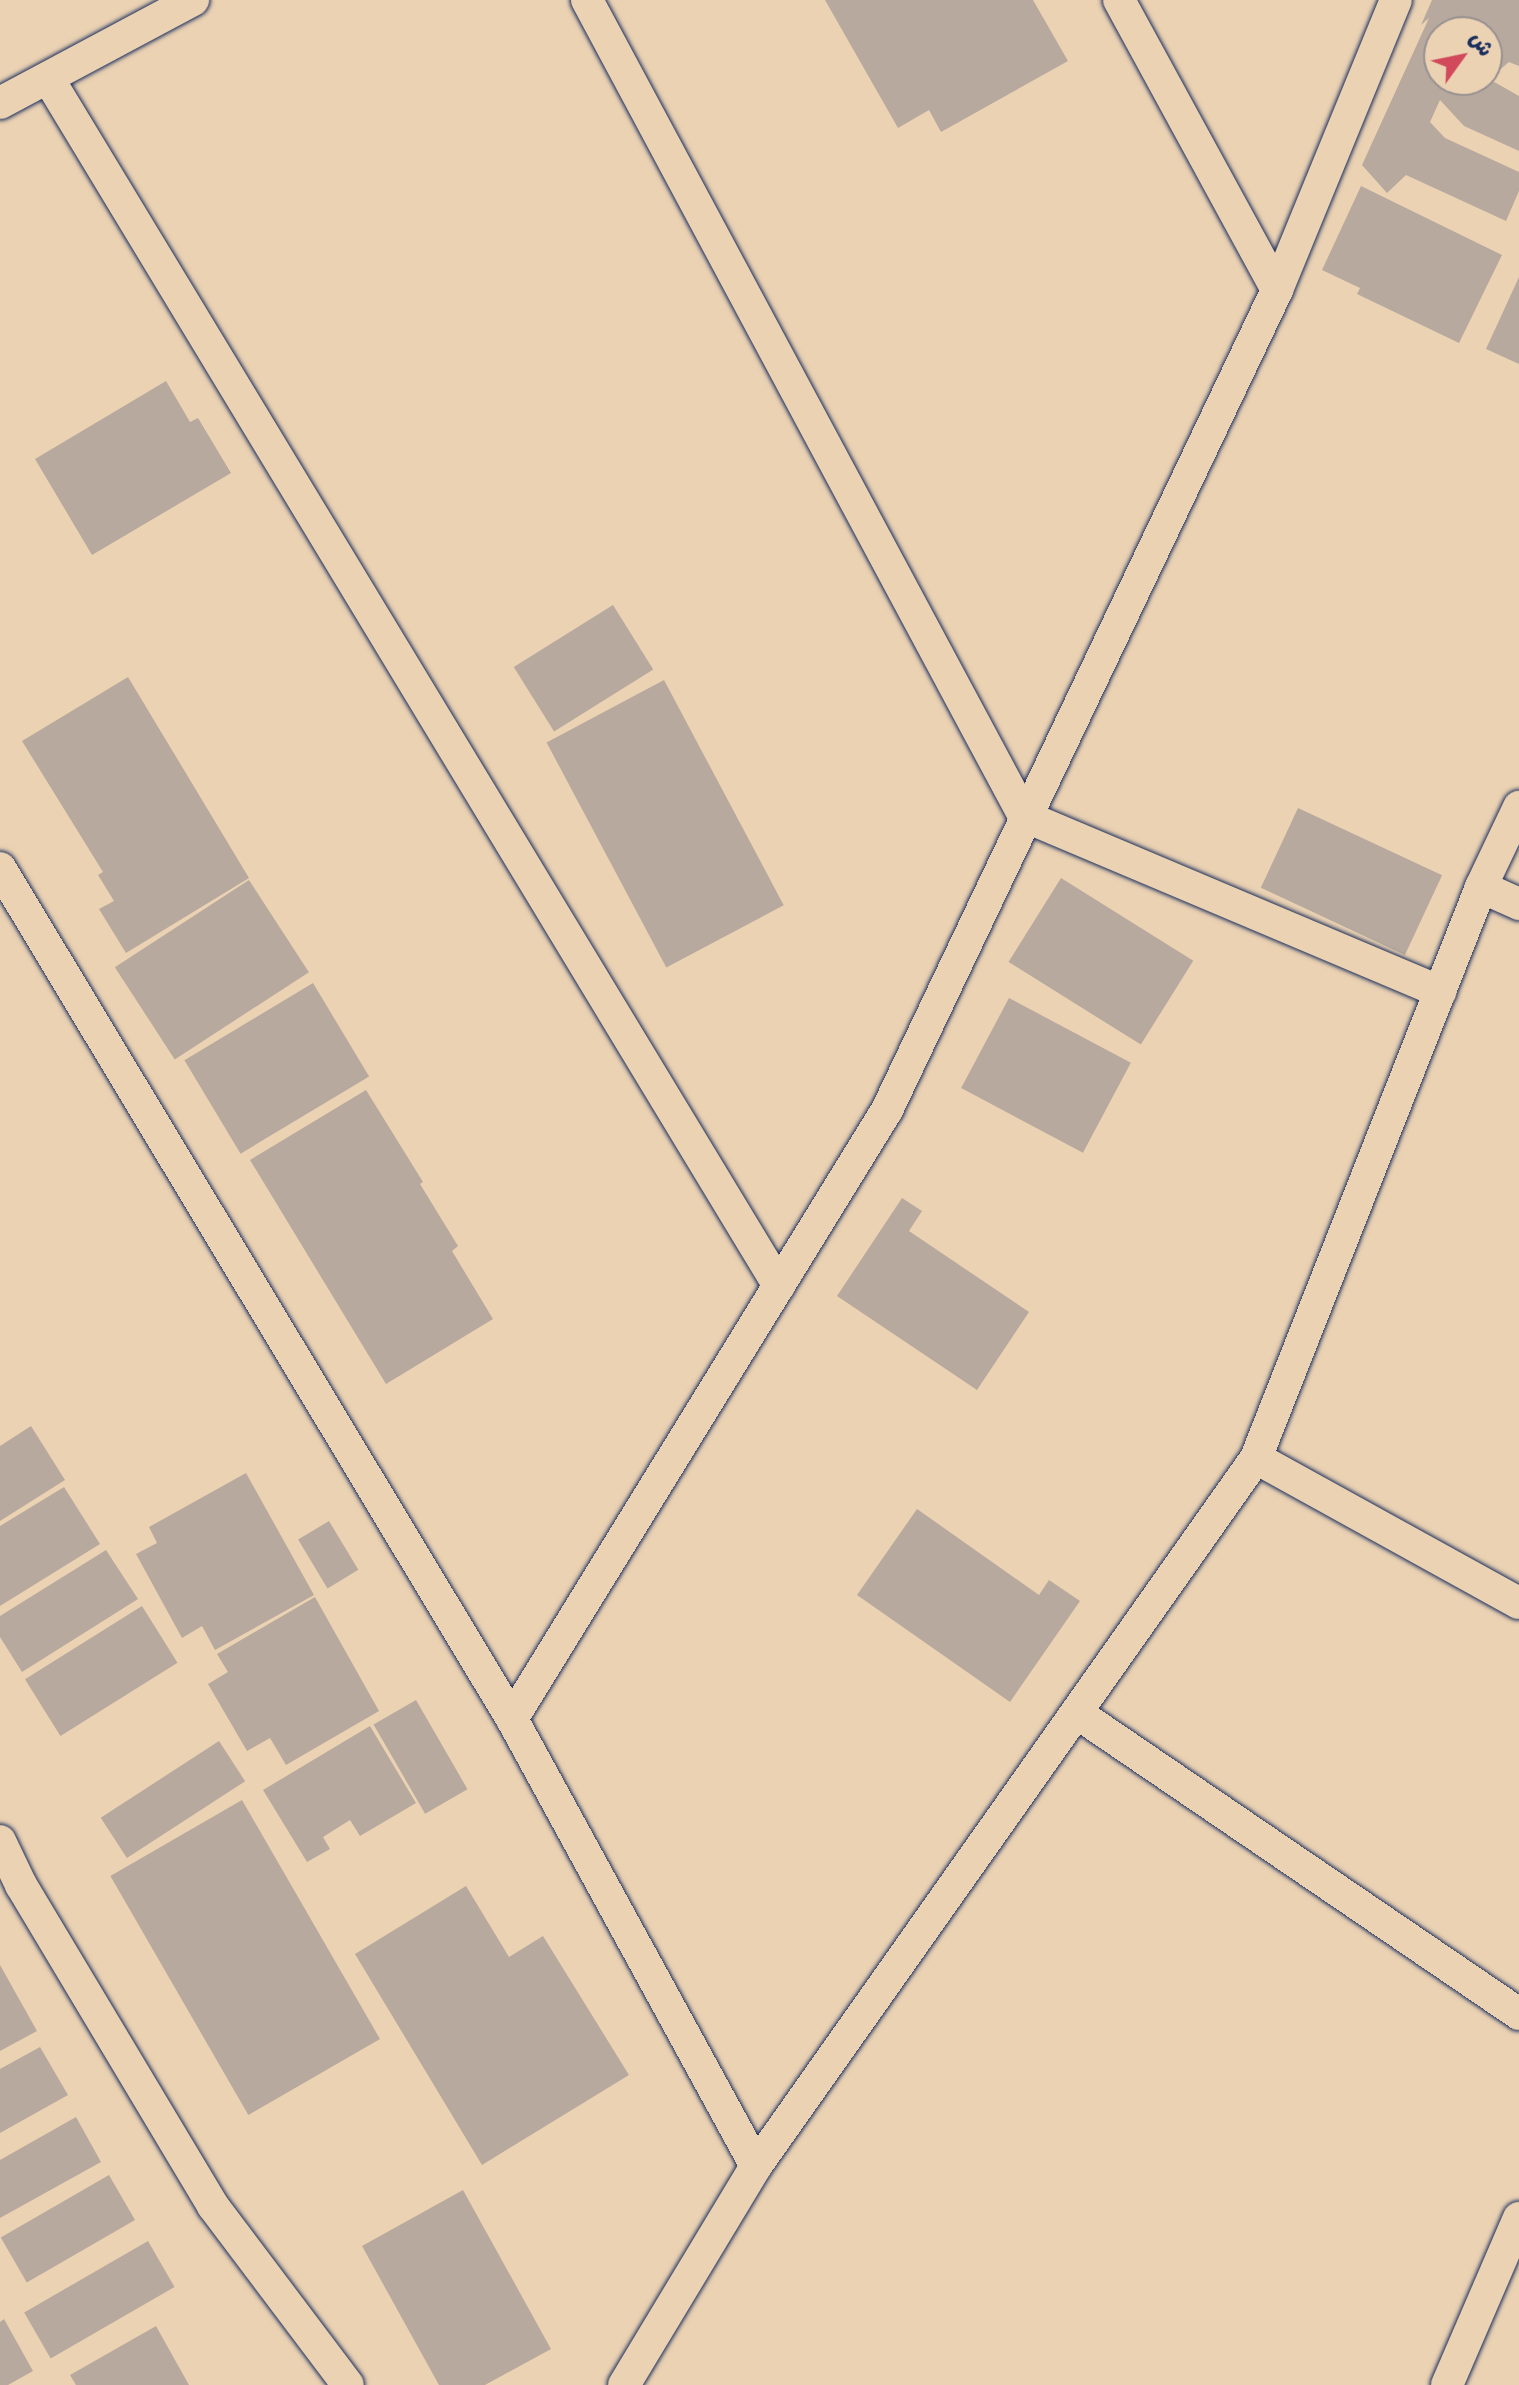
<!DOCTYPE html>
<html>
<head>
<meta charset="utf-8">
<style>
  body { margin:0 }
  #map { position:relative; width:1519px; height:2385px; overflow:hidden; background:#ebd2b3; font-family:Caveat,"Playpen Sans Arabic",sans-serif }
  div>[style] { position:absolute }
  .building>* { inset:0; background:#b7a99e; transform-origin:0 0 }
  .roads { filter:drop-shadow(0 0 2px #1b2f5e) drop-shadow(0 0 2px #1b2f5e) }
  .minor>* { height:32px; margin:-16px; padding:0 16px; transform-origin:16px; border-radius:16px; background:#ebd2b3 }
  span { translate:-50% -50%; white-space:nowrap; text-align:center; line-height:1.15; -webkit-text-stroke:6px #ebd2b3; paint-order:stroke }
  .north { position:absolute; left:1423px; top:16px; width:80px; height:80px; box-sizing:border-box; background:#ebd2b3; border:2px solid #989191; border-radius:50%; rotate:57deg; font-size:22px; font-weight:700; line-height:32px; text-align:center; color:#1b2f5e }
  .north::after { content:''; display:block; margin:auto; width:28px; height:36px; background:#d1495b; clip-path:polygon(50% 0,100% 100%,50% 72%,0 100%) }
</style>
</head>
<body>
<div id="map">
  <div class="building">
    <i style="clip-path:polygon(825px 0,1033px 0,1068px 61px,941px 132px,929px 110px,898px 128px)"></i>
    <i style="clip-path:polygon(evenodd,1432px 0,1519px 0,1519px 66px,1509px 62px,1489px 79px,1519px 96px,1519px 151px,1464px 126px,1440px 100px,1430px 122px,1445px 138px,1519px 172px,1519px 191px,1506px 221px,1406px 175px,1387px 193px,1362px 165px,1429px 18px,1421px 25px,1432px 0,1439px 32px,1487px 32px,1487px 80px,1439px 80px,1439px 32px)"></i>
    <i style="clip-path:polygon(1361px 186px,1502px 255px,1459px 343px,1357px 294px,1360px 288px,1322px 270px)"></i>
    <i style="clip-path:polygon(1519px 277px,1519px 364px,1486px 349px)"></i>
    <i style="clip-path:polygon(166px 381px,190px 422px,198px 418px,231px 473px,92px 555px,35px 459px)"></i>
    <i style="left:613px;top:605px;width:76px;height:117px;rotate:58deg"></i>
    <i style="clip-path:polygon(128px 677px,249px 878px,126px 953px,99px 909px,114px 901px,98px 875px,103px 872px,22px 741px)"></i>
    <i style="left:664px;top:680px;width:255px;height:133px;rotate:62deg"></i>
    <i style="left:1298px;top:808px;width:159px;height:88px;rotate:25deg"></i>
    <i style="left:1061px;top:878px;width:156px;height:99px;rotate:32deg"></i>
    <i style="left:249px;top:880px;width:110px;height:160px;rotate:57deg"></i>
    <i style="left:313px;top:983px;width:109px;height:150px;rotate:59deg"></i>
    <i style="left:1009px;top:998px;width:138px;height:102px;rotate:28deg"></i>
    <i style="clip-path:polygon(366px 1090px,423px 1182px,420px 1184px,458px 1246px,452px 1251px,493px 1319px,386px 1384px,250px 1160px)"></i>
    <i style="clip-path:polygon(902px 1198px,922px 1211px,909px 1231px,1029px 1312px,977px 1390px,837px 1296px)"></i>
    <i style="clip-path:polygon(31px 1426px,65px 1480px,0 1521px,0 1446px)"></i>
    <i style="clip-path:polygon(246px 1473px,314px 1595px,215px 1650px,202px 1626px,182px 1638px,136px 1554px,157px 1543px,149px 1527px)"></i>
    <i style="clip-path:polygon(64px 1487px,100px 1544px,0 1606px,0 1526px)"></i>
    <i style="clip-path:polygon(917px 1509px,1039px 1595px,1049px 1580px,1080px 1601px,1010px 1702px,857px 1595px)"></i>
    <i style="left:329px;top:1521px;width:57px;height:36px;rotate:59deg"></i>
    <i style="clip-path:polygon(106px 1550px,138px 1599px,22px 1672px,0 1637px,0 1616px)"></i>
    <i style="clip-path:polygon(315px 1597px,379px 1711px,286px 1765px,270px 1738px,247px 1751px,208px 1684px,228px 1672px,217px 1654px)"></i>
    <i style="left:142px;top:1606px;width:67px;height:138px;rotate:58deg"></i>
    <i style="left:416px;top:1700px;width:103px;height:49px;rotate:60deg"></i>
    <i style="clip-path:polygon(370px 1726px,416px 1803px,360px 1836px,350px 1820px,323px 1837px,330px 1849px,307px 1862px,263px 1790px)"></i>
    <i style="left:219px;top:1741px;width:48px;height:141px;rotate:57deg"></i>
    <i style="left:242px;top:1800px;width:276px;height:152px;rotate:60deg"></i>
    <i style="clip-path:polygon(466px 1886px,509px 1957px,543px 1936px,629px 2075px,482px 2165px,355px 1954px)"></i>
    <i style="clip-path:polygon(0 1965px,37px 2031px,0 2051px)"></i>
    <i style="clip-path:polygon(40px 2047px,68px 2095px,0 2133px,0 2069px)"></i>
    <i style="clip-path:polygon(76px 2117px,101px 2162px,0 2218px,0 2160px)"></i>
    <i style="left:109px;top:2175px;width:52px;height:125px;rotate:60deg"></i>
    <i style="clip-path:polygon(463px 2190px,551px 2349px,485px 2385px,439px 2385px,362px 2246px)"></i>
    <i style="left:148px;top:2241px;width:53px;height:143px;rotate:60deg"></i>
    <i style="clip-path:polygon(4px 2319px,33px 2371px,8px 2385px,0 2385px,0 2322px)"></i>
    <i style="clip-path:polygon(156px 2326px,189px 2385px,76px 2385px,70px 2375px)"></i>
  </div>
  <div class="roads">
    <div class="minor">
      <i style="left:587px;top:0;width:926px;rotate:61.83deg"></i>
      <i style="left:1024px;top:816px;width:452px;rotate:22.9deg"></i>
      <i style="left:1119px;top:0;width:330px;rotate:61.4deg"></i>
      <i style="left:48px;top:78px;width:1412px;rotate:58.82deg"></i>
      <i style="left:0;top:103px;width:219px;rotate:-28.1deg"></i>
      <i style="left:0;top:868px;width:993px;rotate:58.97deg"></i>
      <i style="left:512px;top:1719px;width:509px;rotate:61.37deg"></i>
      <i style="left:1481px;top:887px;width:42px;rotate:24.1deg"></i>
      <i style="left:1256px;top:1458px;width:300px;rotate:28.9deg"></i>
      <i style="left:1077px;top:1713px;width:535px;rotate:34.25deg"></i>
      <i style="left:512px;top:1719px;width:715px;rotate:-58.38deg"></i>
      <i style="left:887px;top:1110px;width:908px;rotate:-64.56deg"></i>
      <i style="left:1277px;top:290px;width:313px;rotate:-67.7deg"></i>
      <i style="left:0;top:1841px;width:49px;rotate:64.5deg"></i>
      <i style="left:21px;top:1885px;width:374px;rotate:59.1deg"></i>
      <i style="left:213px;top:2206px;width:224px;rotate:53deg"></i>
      <i style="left:624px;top:2385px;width:256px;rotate:-58.9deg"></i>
      <i style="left:756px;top:2166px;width:867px;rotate:-54.77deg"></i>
      <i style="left:1256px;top:1458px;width:614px;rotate:-68.49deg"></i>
      <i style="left:1481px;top:887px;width:89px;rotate:-64.6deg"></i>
      <i style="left:1447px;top:2385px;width:182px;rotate:-66.7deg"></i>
    </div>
  </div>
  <div class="north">ش</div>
</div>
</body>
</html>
